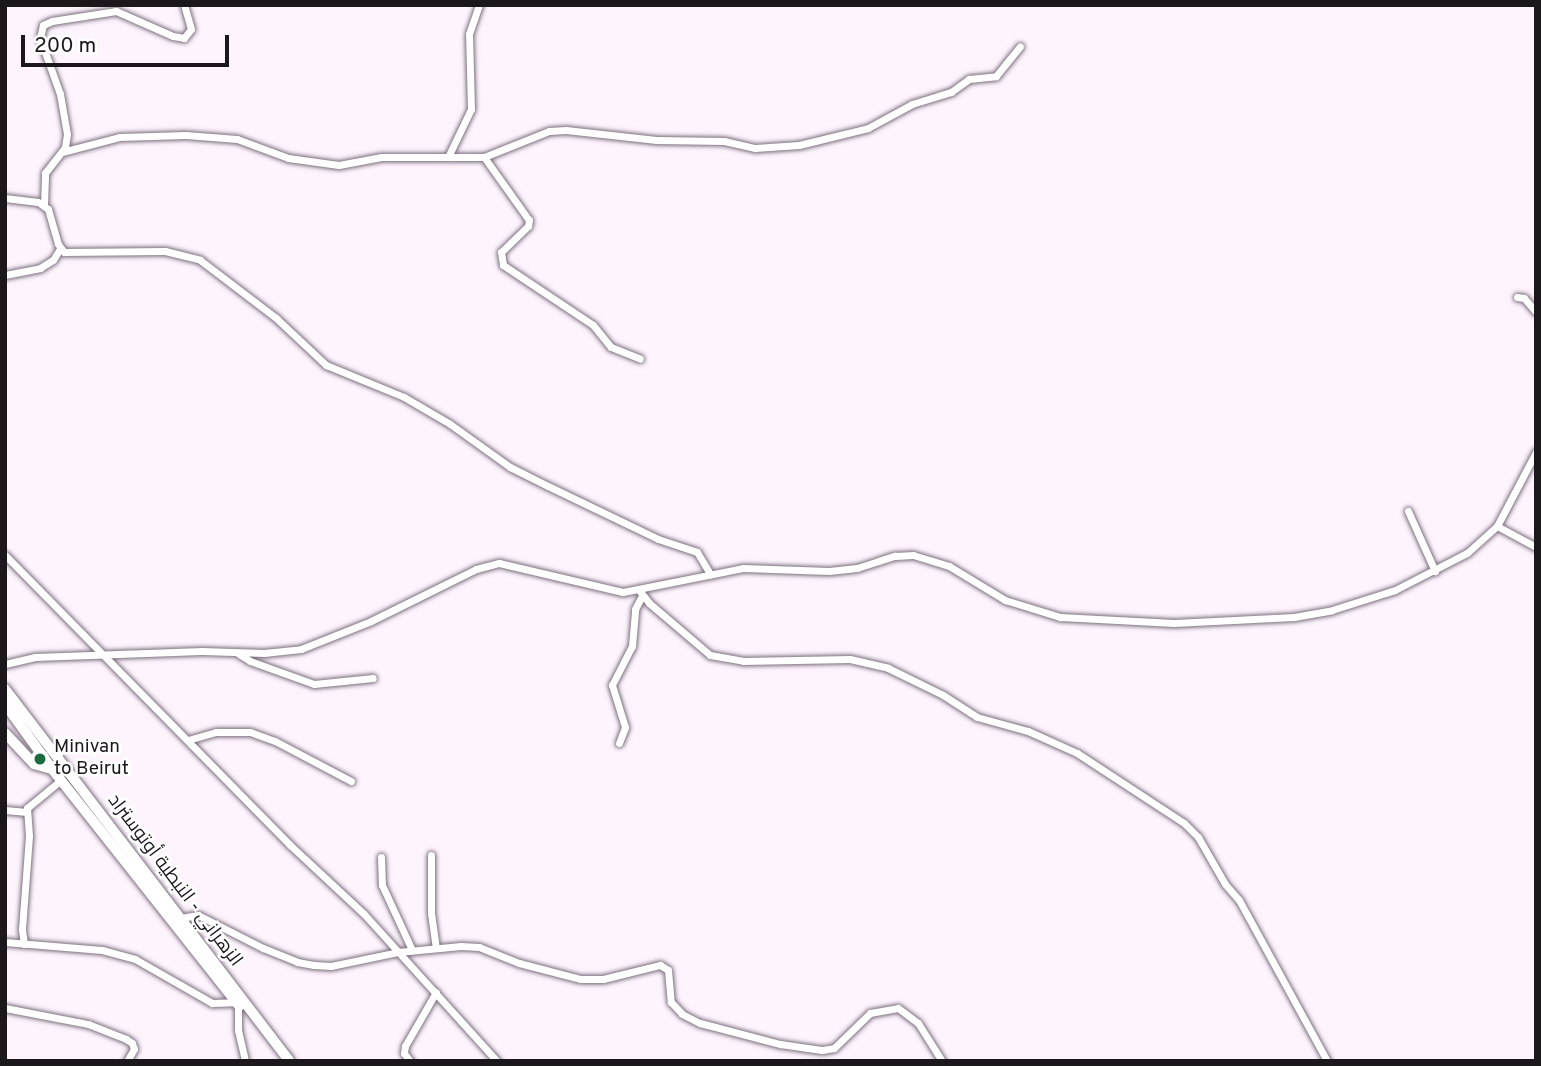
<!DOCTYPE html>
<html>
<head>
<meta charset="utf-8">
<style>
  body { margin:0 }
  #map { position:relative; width:1541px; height:1066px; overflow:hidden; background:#fdf4fe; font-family:Overpass,Cairo,sans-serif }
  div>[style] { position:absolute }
  .roads { filter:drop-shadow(0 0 2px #7d707e) drop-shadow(0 0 2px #7d707e) }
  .minor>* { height:7px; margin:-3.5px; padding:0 3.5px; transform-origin:3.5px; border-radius:3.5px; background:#fff }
  .secondary>* { height:10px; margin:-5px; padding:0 5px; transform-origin:5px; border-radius:5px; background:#fff }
  .trunk>* { height:10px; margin:-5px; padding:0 5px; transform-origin:5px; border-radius:5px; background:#fff }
  .dots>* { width:19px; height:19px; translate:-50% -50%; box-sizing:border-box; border:4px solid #fff; border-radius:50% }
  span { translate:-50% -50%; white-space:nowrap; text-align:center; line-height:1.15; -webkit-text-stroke:5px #fff; paint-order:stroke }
  .poi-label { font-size:19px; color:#1c171d }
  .left { translate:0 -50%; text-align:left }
  .street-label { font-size:19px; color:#1c171d }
  .frame { position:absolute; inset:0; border:7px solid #1c171d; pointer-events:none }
  .scale { position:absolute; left:21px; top:35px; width:208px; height:32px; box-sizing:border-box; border:4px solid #1c171d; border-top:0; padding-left:9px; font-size:21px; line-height:24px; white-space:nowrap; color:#1c171d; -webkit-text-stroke:5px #fff; paint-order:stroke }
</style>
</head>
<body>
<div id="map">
  <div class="roads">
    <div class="minor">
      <i style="left:62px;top:152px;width:59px;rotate:-14.7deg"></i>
      <i style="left:119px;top:137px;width:67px;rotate:-1.7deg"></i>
      <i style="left:186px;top:135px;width:51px;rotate:4.5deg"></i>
      <i style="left:237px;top:139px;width:54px;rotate:20.4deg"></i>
      <i style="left:288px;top:158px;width:51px;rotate:7.8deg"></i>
      <i style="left:339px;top:165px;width:43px;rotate:-10.8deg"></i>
      <i style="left:381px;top:157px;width:103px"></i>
      <i style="left:484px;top:157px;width:77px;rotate:54.5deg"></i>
      <i style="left:529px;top:220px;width:6px;rotate:99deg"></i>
      <i style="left:528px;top:226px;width:37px;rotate:136deg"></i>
      <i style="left:501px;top:252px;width:13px;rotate:81deg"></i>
      <i style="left:503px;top:265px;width:108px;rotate:33.7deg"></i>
      <i style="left:593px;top:325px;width:28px;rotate:51deg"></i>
      <i style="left:611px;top:347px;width:31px;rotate:22deg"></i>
      <i style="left:448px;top:157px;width:53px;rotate:-64.4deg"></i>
      <i style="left:471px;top:109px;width:75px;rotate:-91.5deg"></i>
      <i style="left:469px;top:34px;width:31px;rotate:-71deg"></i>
      <i style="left:484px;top:157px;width:70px;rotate:-21.8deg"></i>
      <i style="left:549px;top:131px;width:17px;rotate:-3deg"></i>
      <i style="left:566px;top:130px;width:91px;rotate:6.3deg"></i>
      <i style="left:656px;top:140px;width:68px;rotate:0.8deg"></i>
      <i style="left:724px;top:141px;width:32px;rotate:13deg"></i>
      <i style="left:755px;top:148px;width:44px;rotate:-3.9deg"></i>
      <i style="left:799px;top:145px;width:71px;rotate:-13.8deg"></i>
      <i style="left:868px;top:128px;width:50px;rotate:-28.6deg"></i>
      <i style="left:912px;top:104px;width:41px;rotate:-17.1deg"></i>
      <i style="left:951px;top:92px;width:22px;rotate:-36deg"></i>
      <i style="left:969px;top:79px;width:27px;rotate:-6deg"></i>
      <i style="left:996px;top:76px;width:38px;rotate:-51deg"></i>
      <i style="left:5px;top:198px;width:33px;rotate:7deg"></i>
      <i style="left:38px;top:202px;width:12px;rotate:35deg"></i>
      <i style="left:48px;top:209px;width:36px;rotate:74deg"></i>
      <i style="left:58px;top:244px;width:10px;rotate:53deg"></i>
      <i style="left:64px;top:252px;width:101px;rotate:-0.6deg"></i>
      <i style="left:165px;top:251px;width:36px;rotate:14deg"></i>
      <i style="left:200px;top:260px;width:96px;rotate:37.3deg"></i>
      <i style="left:276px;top:318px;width:69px;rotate:43.2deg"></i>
      <i style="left:326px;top:365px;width:84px;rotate:22.3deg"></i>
      <i style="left:404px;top:397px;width:53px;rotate:30.4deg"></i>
      <i style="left:450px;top:424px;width:74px;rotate:35.6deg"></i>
      <i style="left:510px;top:467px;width:42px;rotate:26.6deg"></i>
      <i style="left:548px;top:486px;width:122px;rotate:25.7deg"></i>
      <i style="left:658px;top:539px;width:41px;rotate:18.4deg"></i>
      <i style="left:697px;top:552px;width:26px;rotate:59deg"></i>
      <i style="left:44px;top:205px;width:32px;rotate:-88deg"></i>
      <i style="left:45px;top:173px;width:33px;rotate:-52deg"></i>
      <i style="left:65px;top:147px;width:13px;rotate:-81deg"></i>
      <i style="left:67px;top:134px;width:41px;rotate:-99.9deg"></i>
      <i style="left:60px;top:94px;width:59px;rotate:-109.7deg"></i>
      <i style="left:40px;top:38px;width:13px;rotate:-77deg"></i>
      <i style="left:43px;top:25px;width:10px;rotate:-24deg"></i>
      <i style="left:52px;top:21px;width:65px;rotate:-8.9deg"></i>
      <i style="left:116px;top:11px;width:62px;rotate:23.7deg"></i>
      <i style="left:173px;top:36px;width:11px;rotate:10deg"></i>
      <i style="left:184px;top:38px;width:11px;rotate:-52deg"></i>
      <i style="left:191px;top:29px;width:25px;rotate:-106deg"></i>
      <i style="left:5px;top:275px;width:36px;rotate:-11deg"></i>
      <i style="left:40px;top:268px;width:15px;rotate:-32deg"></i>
      <i style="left:53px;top:260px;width:13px;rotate:-58deg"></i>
      <i style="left:1517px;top:297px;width:7px;rotate:8deg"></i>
      <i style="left:1524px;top:298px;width:18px;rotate:49deg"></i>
      <i style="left:1408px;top:511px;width:66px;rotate:65.8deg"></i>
      <i style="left:1497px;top:526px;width:44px;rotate:28.3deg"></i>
      <i style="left:5px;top:555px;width:407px;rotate:45.5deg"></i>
      <i style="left:290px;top:845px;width:101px;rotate:43deg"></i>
      <i style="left:364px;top:914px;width:198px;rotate:47.9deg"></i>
      <i style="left:639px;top:590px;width:16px;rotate:52deg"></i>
      <i style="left:649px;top:603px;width:80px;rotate:40.4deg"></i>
      <i style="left:710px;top:655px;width:34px;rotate:10deg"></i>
      <i style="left:743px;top:661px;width:107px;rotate:-1.1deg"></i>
      <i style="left:850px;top:659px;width:39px;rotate:13deg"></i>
      <i style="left:888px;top:668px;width:61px;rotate:26.1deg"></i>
      <i style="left:943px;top:695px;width:40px;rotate:32.9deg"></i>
      <i style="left:977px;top:717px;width:53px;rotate:15.4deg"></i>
      <i style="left:1028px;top:731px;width:54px;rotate:24.2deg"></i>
      <i style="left:1077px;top:753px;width:128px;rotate:33.2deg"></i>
      <i style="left:1184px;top:823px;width:20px;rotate:45deg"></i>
      <i style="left:1198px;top:837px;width:54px;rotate:60.1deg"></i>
      <i style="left:1225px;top:884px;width:21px;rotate:49deg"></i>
      <i style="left:1239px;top:900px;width:183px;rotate:61.3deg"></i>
      <i style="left:239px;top:654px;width:13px;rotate:32deg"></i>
      <i style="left:250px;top:661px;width:68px;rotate:19.8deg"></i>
      <i style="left:314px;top:684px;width:59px;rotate:-5.8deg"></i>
      <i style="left:5px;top:664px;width:31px;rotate:-13deg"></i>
      <i style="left:35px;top:657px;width:167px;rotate:-2.1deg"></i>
      <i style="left:202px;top:651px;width:62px;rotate:1.8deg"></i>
      <i style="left:264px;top:653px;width:37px;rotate:-6deg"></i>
      <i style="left:301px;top:649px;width:75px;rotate:-21.8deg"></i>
      <i style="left:371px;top:621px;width:117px;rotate:-26.3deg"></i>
      <i style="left:476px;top:569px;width:24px;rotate:-15deg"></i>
      <i style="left:499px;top:563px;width:127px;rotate:13.2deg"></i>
      <i style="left:623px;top:592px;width:122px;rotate:-11.3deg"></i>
      <i style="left:743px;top:568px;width:86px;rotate:2deg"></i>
      <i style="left:829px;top:571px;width:28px;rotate:-6deg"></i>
      <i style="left:857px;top:568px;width:40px;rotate:-18deg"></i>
      <i style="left:895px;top:556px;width:18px;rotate:-3deg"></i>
      <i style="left:913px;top:555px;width:38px;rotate:17deg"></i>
      <i style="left:949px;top:566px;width:66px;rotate:31.3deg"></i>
      <i style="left:1005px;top:600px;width:58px;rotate:17.2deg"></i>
      <i style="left:1060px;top:617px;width:114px;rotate:3deg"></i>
      <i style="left:1174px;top:623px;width:120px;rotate:-2.9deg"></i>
      <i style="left:1294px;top:617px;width:39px;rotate:-10deg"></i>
      <i style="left:1332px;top:610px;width:66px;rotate:-17.6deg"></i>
      <i style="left:1395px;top:590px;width:81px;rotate:-27.2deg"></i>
      <i style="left:1467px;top:553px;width:40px;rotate:-42deg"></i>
      <i style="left:1497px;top:526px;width:84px;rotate:-62.2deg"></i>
      <i style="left:188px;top:740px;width:29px;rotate:-16deg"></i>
      <i style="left:216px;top:732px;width:34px"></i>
      <i style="left:250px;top:732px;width:27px;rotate:20deg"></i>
      <i style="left:275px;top:741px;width:86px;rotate:27.8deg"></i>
      <i style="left:619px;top:743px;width:17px;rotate:-69deg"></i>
      <i style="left:625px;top:727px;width:44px;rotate:-107.2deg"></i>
      <i style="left:612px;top:685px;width:44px;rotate:-62.9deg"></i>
      <i style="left:632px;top:646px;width:37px;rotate:-85deg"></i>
      <i style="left:635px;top:609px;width:15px;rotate:-62deg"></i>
      <i style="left:5px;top:810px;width:22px;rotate:5deg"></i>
      <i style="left:431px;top:855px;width:58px;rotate:90deg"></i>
      <i style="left:431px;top:913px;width:35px;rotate:82deg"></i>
      <i style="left:381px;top:857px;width:28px;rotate:88deg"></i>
      <i style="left:382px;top:885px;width:72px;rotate:65.2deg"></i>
      <i style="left:181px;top:918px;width:17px;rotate:-10deg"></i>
      <i style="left:198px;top:915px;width:73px;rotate:26.9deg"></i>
      <i style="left:263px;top:948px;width:37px;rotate:22deg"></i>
      <i style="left:297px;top:962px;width:17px;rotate:10deg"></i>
      <i style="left:314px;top:965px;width:17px;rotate:3deg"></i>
      <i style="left:331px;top:966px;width:68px;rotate:-11.8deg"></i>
      <i style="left:398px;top:952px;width:63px;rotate:-5.4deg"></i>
      <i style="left:461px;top:946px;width:18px;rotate:3deg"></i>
      <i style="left:479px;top:947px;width:43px;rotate:21.8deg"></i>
      <i style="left:519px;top:963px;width:63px;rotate:14.7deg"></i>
      <i style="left:580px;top:979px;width:23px"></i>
      <i style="left:603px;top:979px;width:59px;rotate:-13.8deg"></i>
      <i style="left:660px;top:965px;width:9px;rotate:32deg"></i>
      <i style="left:668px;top:970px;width:32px;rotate:85deg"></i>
      <i style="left:671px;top:1002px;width:16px;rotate:47deg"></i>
      <i style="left:682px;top:1014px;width:20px;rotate:27deg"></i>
      <i style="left:700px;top:1023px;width:83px;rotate:14.7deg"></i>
      <i style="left:780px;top:1044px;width:42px;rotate:8.1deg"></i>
      <i style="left:822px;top:1050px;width:12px;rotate:-9deg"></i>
      <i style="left:834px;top:1048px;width:50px;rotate:-44.2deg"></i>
      <i style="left:870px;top:1013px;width:28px;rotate:-10deg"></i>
      <i style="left:898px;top:1008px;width:25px;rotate:37deg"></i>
      <i style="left:918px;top:1023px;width:45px;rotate:57.7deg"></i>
      <i style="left:5px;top:942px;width:97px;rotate:4.7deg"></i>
      <i style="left:102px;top:950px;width:34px;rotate:15deg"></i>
      <i style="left:135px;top:959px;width:89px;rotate:29.7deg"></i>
      <i style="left:212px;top:1003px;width:23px;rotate:-2deg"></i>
      <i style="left:24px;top:944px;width:15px;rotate:-98deg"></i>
      <i style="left:22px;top:929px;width:93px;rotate:-85.7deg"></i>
      <i style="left:29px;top:836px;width:28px;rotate:-94deg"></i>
      <i style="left:27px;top:808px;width:44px;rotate:-39.5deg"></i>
      <i style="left:238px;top:1005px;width:25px;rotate:90deg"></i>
      <i style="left:238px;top:1030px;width:32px;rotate:77deg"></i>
      <i style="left:5px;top:1008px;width:85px;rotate:10.9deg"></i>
      <i style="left:88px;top:1024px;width:41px;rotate:21.5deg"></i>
      <i style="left:126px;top:1039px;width:7px;rotate:34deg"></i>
      <i style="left:132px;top:1043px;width:6px;rotate:72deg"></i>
      <i style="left:134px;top:1049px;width:14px;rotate:120deg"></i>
      <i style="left:410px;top:1061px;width:10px;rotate:-127deg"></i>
      <i style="left:404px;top:1053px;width:7px;rotate:-82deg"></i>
      <i style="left:405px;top:1046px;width:62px;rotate:-60.1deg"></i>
    </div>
    <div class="secondary">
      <i style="left:5px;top:733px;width:42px;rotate:46.9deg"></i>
      <i style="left:34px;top:764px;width:19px;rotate:16deg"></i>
    </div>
    <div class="trunk">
      <i style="left:5px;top:689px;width:468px;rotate:52.6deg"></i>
      <i style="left:5px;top:704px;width:80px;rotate:54.1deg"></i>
      <i style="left:52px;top:769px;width:302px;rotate:51.7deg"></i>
    </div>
  </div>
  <div class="dots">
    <i style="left:40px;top:759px;background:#1a6c3d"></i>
  </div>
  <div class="poi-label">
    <span class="left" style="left:54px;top:759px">Minivan<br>to Beirut</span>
  </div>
  <div class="street-label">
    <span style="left:174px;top:881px;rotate:53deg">الزهراني - النبطية أوتوستراد</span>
  </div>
  <div class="frame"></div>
  <div class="scale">200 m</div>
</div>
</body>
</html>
